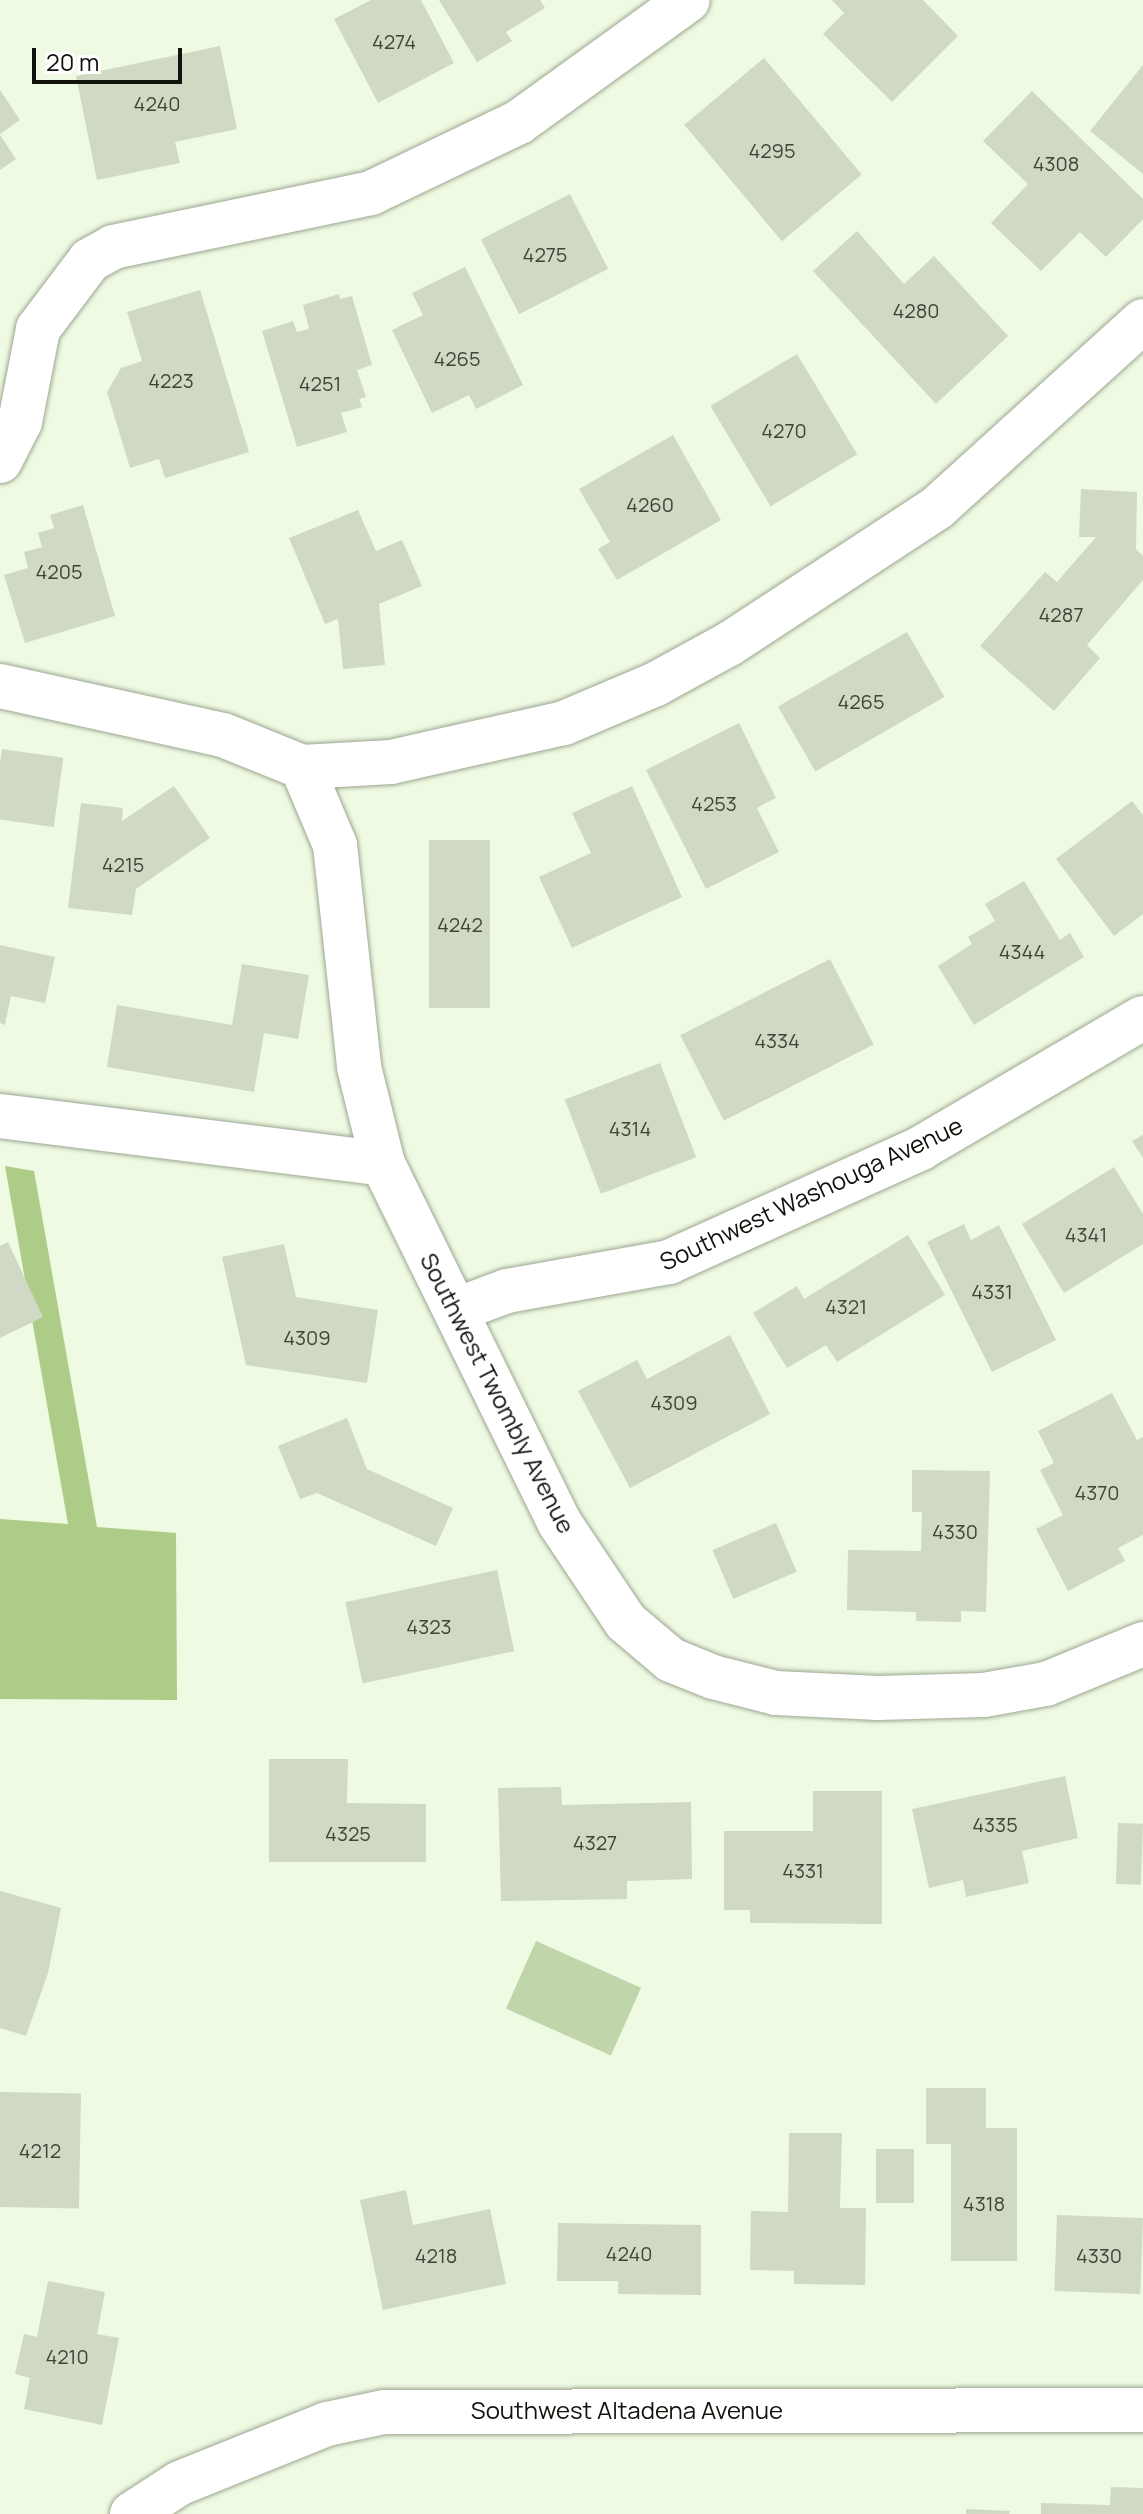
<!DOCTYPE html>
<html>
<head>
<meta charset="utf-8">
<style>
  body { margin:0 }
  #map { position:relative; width:1143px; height:2514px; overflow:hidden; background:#effae3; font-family:Manrope,sans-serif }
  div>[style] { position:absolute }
  .green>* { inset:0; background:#c1d5ab; transform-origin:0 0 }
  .forest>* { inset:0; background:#adcc88 }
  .building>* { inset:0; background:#cfd9c3; transform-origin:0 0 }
  .roads { filter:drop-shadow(0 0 2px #9ca691) drop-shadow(0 0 2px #9ca691) }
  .minor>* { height:44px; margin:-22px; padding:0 22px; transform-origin:22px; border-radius:22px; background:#fff }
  span { translate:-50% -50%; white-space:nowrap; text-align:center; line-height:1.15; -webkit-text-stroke:8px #fff; paint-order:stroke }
  .number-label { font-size:20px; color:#3f4439 }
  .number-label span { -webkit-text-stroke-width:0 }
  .street-label { font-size:24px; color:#0f130b }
  .scale { position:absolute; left:32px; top:48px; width:150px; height:36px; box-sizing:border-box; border:4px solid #0f130b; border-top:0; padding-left:10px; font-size:24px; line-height:28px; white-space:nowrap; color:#0f130b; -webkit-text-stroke:6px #fff; paint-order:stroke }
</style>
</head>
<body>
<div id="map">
  <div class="green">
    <i style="left:536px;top:1941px;width:115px;height:74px;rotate:24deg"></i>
  </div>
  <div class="forest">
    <i style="clip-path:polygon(5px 1166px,34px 1171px,97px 1527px,176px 1533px,177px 1700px,0 1699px,0 1519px,68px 1524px)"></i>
  </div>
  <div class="building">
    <i style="clip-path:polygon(371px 0,421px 0,454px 63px,378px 103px,334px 19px)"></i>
    <i style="clip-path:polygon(439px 0,540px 0,545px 8px,506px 32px,512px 41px,477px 62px)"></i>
    <i style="clip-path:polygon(832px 0,923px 0,958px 36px,892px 102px,823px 34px,844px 13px)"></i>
    <i style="clip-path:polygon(220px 46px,237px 129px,175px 142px,180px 163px,97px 180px,76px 76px)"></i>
    <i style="left:764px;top:58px;width:152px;height:104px;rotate:50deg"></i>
    <i style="clip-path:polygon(1143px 65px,1143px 174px,1090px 131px)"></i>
    <i style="clip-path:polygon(0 90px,20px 120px,0 134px)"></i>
    <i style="clip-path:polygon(1032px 91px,1143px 199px,1143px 219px,1106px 257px,1080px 232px,1041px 271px,991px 223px,1028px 184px,983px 141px)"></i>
    <i style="clip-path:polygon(0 135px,16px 159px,0 170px)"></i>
    <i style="left:570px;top:194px;width:84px;height:100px;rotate:63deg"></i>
    <i style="clip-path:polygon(857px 231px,904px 284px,934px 256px,1008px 336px,936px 404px,813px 271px)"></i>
    <i style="clip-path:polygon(465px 267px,523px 385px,476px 409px,469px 395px,432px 413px,392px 330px,423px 315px,412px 293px)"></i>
    <i style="clip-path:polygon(200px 290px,249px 452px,165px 478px,159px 459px,130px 468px,107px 392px,121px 368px,142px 361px,127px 312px)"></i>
    <i style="clip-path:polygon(339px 294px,340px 299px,352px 296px,372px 365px,357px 370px,366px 397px,359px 399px,362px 407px,341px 413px,347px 432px,297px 447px,262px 331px,293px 321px,297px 332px,309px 329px,303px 305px)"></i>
    <i style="left:797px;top:354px;width:117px;height:101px;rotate:59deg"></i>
    <i style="clip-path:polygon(673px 435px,721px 520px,617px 580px,598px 549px,610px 542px,579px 489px)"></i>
    <i style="clip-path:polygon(1081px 489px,1137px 492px,1136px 549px,1143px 556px,1143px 580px,1087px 645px,1100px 658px,1054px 711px,980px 646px,1045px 572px,1057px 582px,1096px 537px,1079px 537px)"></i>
    <i style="clip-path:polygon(83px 505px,115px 616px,25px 643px,4px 575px,28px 568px,24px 552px,42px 547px,38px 533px,54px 528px,50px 515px)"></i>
    <i style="clip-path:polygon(358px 510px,376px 551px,402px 540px,422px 586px,379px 604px,385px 665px,343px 669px,338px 619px,325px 624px,289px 538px)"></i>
    <i style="left:907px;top:632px;width:75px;height:149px;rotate:60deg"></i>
    <i style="clip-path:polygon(739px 723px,776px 798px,757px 808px,779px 852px,706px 889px,646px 770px)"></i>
    <i style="left:2px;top:749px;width:62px;height:70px;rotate:8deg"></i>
    <i style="clip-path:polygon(174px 786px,210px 838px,136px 889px,132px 915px,68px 908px,81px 803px,123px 808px,122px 821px)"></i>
    <i style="clip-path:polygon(632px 786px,682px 897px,572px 948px,539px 877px,591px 853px,572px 813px)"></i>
    <i style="clip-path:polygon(1132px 801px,1143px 815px,1143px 914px,1114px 936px,1056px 859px)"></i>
    <i style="left:429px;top:840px;width:61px;height:168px"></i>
    <i style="clip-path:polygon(1024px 881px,1060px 940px,1070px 933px,1084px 957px,974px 1025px,938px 966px,972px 944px,968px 937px,995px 921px,985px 904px)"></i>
    <i style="clip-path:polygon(0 945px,55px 957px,45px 1003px,11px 996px,5px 1025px,0 1023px)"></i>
    <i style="left:830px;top:959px;width:96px;height:168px;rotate:63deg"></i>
    <i style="clip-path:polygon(242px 964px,309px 975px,298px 1039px,264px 1033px,254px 1092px,107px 1067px,117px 1005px,232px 1025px)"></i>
    <i style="left:660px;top:1063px;width:101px;height:102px;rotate:69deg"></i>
    <i style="clip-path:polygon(1143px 1135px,1143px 1158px,1132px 1141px)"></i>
    <i style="clip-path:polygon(1114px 1167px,1143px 1214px,1143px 1244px,1064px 1293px,1022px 1224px)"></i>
    <i style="clip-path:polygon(964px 1224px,971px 1240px,999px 1225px,1056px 1340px,992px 1372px,927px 1242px)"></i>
    <i style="clip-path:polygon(908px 1235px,945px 1295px,837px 1362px,826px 1345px,787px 1368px,753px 1313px,797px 1286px,804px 1299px)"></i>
    <i style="clip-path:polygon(8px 1242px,43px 1317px,0 1338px,0 1246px)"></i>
    <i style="clip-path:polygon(284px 1244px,296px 1297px,378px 1310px,367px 1383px,246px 1365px,222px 1257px)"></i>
    <i style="clip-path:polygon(730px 1335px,770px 1414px,630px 1488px,578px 1391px,637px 1360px,647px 1379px)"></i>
    <i style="clip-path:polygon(1112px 1393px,1137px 1440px,1143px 1437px,1143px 1535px,1118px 1548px,1125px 1561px,1068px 1591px,1036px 1529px,1063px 1515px,1040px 1470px,1054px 1463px,1038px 1431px)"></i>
    <i style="clip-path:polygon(347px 1418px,367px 1469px,453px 1508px,436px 1546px,317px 1493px,300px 1499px,278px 1446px)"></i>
    <i style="clip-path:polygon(912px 1470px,990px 1471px,986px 1612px,961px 1611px,961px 1622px,916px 1621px,916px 1612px,847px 1610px,848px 1550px,921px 1551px,922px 1512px,912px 1512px)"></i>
    <i style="left:776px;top:1523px;width:53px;height:69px;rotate:67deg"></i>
    <i style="left:497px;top:1570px;width:83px;height:155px;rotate:78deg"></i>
    <i style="clip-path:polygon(269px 1759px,348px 1759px,347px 1803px,426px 1804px,426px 1862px,269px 1862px)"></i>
    <i style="clip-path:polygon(1065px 1776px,1078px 1838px,1022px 1851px,1029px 1883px,966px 1897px,963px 1880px,929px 1888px,912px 1809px)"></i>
    <i style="clip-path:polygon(561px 1787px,562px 1805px,691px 1802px,692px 1879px,627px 1881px,627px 1899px,501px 1901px,498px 1788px)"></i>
    <i style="clip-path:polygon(813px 1791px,882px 1791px,882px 1924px,750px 1923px,750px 1910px,724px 1910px,724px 1831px,813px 1831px)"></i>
    <i style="left:1118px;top:1823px;width:25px;height:61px;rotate:2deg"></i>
    <i style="clip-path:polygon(0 1891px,61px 1908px,48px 1973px,26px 2036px,0 2028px)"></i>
    <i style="clip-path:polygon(926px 2088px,986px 2088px,986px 2128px,1017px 2128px,1017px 2261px,951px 2261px,951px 2144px,926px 2144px)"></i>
    <i style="left:0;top:2092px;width:81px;height:115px;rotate:1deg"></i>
    <i style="clip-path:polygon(789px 2133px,842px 2133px,840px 2208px,866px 2208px,865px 2285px,794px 2284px,794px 2271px,750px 2270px,751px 2211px,788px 2212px)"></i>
    <i style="left:876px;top:2149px;width:38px;height:54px"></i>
    <i style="clip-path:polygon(406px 2190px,413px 2225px,490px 2209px,506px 2284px,383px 2310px,360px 2200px)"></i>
    <i style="left:1057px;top:2215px;width:86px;height:76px;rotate:2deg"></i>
    <i style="clip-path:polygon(558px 2223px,701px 2225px,701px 2295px,618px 2294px,618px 2281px,557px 2281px)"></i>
    <i style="clip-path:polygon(48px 2281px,105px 2292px,97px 2334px,119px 2338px,102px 2425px,24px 2409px,30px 2378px,15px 2374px,24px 2334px,37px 2337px)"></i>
    <i style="clip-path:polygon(1111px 2487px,1143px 2488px,1143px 2514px,1041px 2514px,1041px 2503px,1110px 2505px)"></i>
    <i style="clip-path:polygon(966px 2509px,1010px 2511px,1009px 2514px,966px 2514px)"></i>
  </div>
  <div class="roads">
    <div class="minor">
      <i style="left:0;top:461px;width:44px;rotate:-62.9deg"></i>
      <i style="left:20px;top:422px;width:95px;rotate:-79deg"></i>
      <i style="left:38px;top:329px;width:86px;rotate:-53deg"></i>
      <i style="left:90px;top:260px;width:26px;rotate:-29deg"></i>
      <i style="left:113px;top:247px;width:264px;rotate:-11.8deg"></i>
      <i style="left:371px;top:193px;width:164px;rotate:-25.6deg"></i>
      <i style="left:519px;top:122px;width:208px;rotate:-35.8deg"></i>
      <i style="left:0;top:686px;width:228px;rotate:12.4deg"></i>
      <i style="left:223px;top:735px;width:85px;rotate:22.1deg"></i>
      <i style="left:302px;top:767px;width:89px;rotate:-3.2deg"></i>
      <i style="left:391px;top:762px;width:177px;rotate:-12.7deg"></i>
      <i style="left:564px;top:723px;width:100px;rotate:-23deg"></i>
      <i style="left:656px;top:684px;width:83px;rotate:-28.7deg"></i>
      <i style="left:729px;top:644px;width:250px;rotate:-33.2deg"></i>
      <i style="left:938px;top:507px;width:277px;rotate:-42.2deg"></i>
      <i style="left:302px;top:767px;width:85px;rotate:67.1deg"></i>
      <i style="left:335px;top:845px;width:223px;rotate:83.8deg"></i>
      <i style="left:359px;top:1067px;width:100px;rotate:76.1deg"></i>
      <i style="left:383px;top:1164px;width:399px;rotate:63.8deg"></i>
      <i style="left:559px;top:1522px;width:120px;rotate:56.2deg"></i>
      <i style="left:626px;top:1622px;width:59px;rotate:40.2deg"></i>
      <i style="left:671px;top:1660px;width:45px;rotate:22deg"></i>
      <i style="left:713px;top:1677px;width:65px;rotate:14.3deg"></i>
      <i style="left:776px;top:1693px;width:102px;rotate:2.8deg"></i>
      <i style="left:878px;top:1698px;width:106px;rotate:-1.6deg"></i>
      <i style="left:984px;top:1695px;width:63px;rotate:-10.1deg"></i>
      <i style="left:1046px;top:1684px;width:105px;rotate:-22.4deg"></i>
      <i style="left:0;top:1116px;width:386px;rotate:7.1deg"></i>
      <i style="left:456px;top:1310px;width:54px;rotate:-20.4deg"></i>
      <i style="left:507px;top:1291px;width:165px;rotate:-10.1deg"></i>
      <i style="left:669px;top:1262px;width:277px;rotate:-24.3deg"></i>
      <i style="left:921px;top:1148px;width:257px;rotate:-30.4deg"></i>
      <i style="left:132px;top:2514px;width:57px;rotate:-32.9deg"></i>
      <i style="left:180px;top:2483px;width:158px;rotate:-21.9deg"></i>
      <i style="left:327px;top:2424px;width:58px;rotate:-11.9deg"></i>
      <i style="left:384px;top:2412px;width:759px;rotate:-0.15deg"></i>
    </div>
  </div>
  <div class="number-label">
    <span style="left:394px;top:41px">4274</span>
    <span style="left:157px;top:103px">4240</span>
    <span style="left:772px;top:150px">4295</span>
    <span style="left:1056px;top:163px">4308</span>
    <span style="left:545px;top:254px">4275</span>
    <span style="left:916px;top:310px">4280</span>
    <span style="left:457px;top:358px">4265</span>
    <span style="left:171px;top:380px">4223</span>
    <span style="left:320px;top:383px">4251</span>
    <span style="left:784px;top:430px">4270</span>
    <span style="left:650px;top:504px">4260</span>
    <span style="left:59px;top:571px">4205</span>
    <span style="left:1061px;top:614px">4287</span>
    <span style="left:861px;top:701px">4265</span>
    <span style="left:714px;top:803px">4253</span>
    <span style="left:123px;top:864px">4215</span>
    <span style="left:460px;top:924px">4242</span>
    <span style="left:1022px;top:951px">4344</span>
    <span style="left:777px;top:1040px">4334</span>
    <span style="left:630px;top:1128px">4314</span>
    <span style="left:1086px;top:1234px">4341</span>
    <span style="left:992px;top:1291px">4331</span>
    <span style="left:846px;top:1306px">4321</span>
    <span style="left:307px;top:1337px">4309</span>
    <span style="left:674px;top:1402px">4309</span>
    <span style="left:1097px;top:1492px">4370</span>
    <span style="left:955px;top:1531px">4330</span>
    <span style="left:429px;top:1626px">4323</span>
    <span style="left:995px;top:1824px">4335</span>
    <span style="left:348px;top:1833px">4325</span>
    <span style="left:595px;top:1842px">4327</span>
    <span style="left:803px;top:1870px">4331</span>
    <span style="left:40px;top:2150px">4212</span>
    <span style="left:984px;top:2203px">4318</span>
    <span style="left:629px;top:2253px">4240</span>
    <span style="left:436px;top:2255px">4218</span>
    <span style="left:1099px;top:2255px">4330</span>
    <span style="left:67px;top:2356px">4210</span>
  </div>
  <div class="street-label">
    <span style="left:811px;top:1193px;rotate:-25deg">Southwest Washouga Avenue</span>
    <span style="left:498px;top:1393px;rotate:63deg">Southwest Twombly Avenue</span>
    <span style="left:627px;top:2410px">Southwest Altadena Avenue</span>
  </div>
  <div class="scale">20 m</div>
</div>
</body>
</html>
